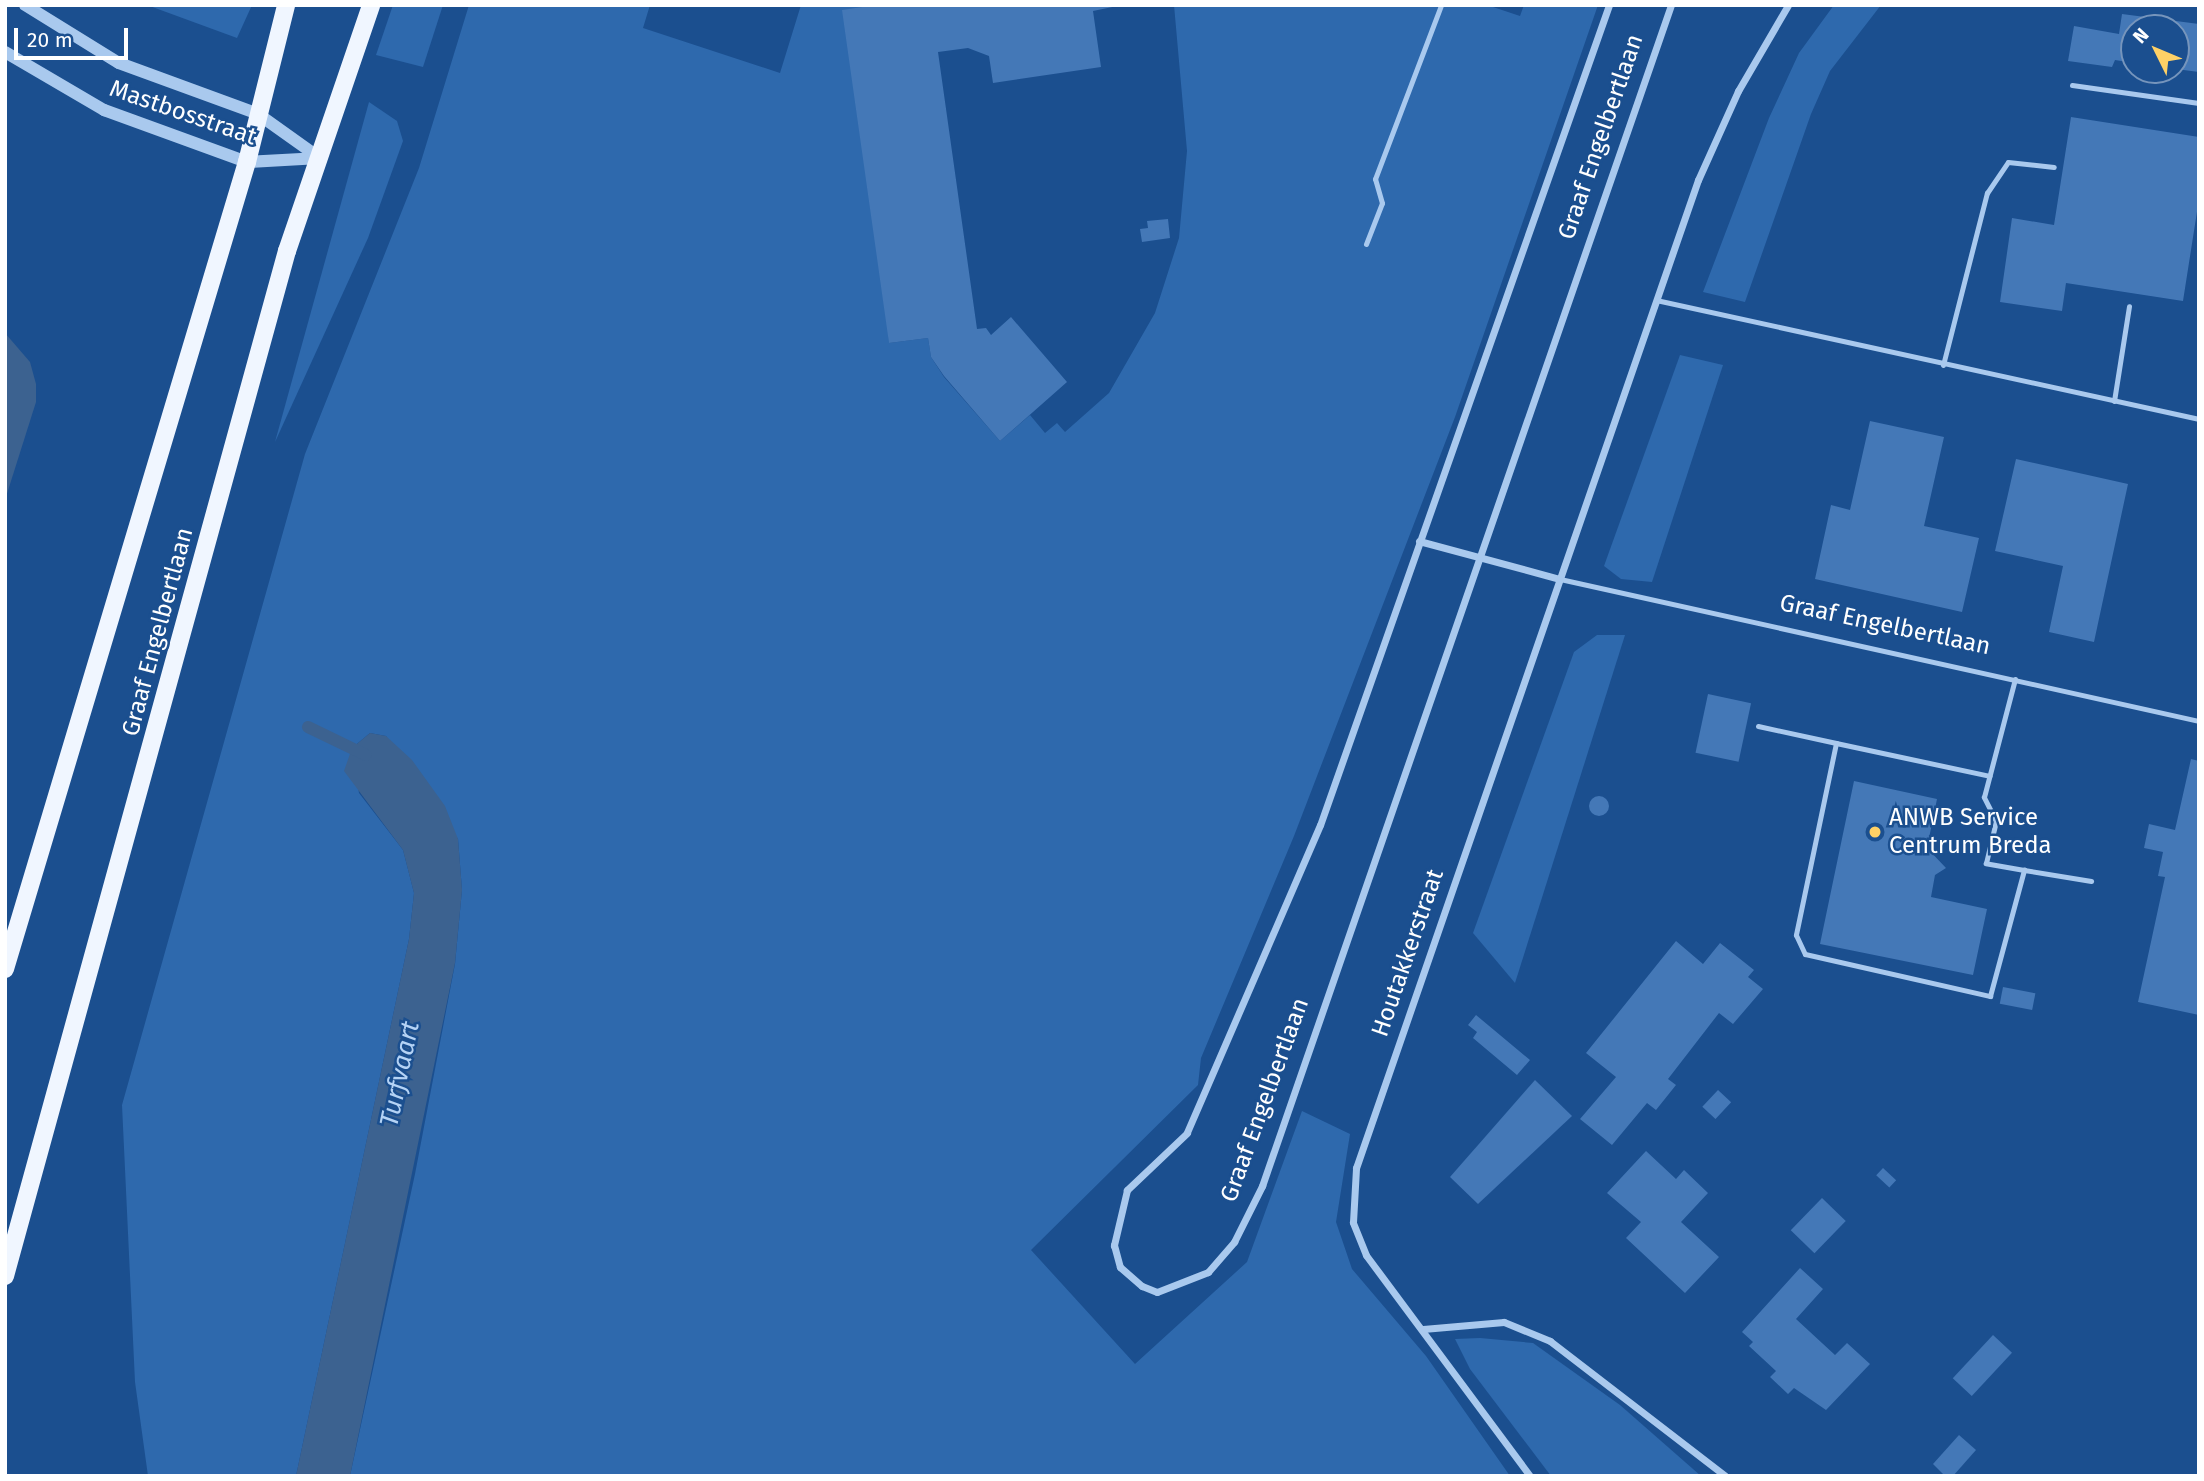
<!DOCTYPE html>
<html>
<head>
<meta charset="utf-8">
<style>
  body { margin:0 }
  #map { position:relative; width:2204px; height:1481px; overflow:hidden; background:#1b4f8f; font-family:"Fira Sans",sans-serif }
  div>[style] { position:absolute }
  .green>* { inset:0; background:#2e69ad }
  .water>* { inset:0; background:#3c6290 }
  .stream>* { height:12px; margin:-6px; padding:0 6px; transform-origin:6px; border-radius:6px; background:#3c6290 }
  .building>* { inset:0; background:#4478b7; transform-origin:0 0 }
  .round { border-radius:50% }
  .service>* { height:5px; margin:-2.5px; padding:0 2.5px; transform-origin:2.5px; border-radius:2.5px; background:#a9c9ee }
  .minor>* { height:7px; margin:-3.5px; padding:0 3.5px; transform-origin:3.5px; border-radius:3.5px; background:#a9c9ee }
  .tertiary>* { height:12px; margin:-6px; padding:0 6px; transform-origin:6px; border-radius:6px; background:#a9c9ee }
  .primary>* { height:18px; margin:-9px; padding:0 9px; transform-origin:9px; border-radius:9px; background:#f0f6ff }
  .dots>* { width:19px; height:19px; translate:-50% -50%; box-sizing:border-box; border:4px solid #1b4f8f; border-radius:50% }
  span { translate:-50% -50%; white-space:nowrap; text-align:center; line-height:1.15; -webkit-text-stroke:5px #1b4f8f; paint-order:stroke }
  .street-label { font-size:24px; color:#fff }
  .poi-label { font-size:24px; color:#fff }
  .left { translate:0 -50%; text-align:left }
  .water-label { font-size:26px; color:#b5d3f5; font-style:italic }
  .frame { position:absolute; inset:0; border:7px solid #fff; pointer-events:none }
  .north { position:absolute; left:2120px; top:14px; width:70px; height:70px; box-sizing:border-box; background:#1b4f8f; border:2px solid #7695bc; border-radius:50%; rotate:313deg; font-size:19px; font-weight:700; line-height:28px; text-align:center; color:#fff }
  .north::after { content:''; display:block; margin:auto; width:24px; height:32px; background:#ffd166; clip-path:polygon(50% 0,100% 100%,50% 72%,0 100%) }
  .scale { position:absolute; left:14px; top:28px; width:114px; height:32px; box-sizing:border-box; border:4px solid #fff; border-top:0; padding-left:9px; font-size:21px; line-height:24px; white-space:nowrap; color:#fff; -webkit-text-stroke:5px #1b4f8f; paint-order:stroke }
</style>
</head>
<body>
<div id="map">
  <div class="green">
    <i style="clip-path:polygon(147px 5px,252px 5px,237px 38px)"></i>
    <i style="clip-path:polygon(393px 5px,443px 5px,423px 67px,376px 55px)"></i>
    <i style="clip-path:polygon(469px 5px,650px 5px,643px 28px,780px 73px,801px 5px,876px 5px,889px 343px,928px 338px,931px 357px,944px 377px,1000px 441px,1030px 415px,1045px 433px,1057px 423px,1065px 432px,1109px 393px,1155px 313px,1179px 238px,1187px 151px,1174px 5px,1487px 5px,1520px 16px,1524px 5px,1598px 5px,1455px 417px,1294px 836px,1201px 1058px,1198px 1085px,1031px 1250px,1135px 1364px,1247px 1262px,1302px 1111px,1350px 1134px,1336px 1222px,1352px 1269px,1426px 1356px,1510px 1476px,350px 1476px,415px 1174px,455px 964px,462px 890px,458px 839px,386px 736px,370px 733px,352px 748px,359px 793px,403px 850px,414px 893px,409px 939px,296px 1476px,148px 1476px,135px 1382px,122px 1105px,305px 454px,419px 168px)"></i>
    <i style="clip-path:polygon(1834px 5px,1881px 5px,1830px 71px,1811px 114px,1745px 302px,1703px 292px,1769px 118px,1799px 53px)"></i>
    <i style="clip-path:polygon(369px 102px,397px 121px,403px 141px,368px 238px,275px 442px)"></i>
    <i style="clip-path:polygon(1680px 355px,1723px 365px,1652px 582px,1621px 579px,1604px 566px)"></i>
    <i style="clip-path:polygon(1597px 635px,1625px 635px,1515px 983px,1473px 933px,1574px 652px)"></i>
    <i style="clip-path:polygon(1480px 1338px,1533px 1343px,1620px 1405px,1701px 1476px,1551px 1476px,1470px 1369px,1455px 1339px)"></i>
  </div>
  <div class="water">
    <i style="clip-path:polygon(5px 333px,30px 362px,36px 384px,36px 402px,5px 500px)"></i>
    <i style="clip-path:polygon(370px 733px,386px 736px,412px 760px,445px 806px,458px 839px,462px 890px,455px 963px,350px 1476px,296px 1476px,409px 939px,414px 893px,403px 850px,344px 771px,352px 748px)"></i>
  </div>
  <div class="stream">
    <i style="left:308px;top:727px;width:64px;rotate:25.8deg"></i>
  </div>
  <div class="building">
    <i style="clip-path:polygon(876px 5px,1122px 5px,1093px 11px,1101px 67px,993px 83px,989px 56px,968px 48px,938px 52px,977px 329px,986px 328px,991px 335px,1011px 317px,1067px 382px,1000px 441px,944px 376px,931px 357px,928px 338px,889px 343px,842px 10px)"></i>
    <i style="clip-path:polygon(2122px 14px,2199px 24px,2199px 72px,2176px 69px,2176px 28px,2134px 28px,2134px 63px,2115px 60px,2112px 67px,2068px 61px,2074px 26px,2119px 34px)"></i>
    <i style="clip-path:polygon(2071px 117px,2199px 137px,2199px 199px,2183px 301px,2066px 283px,2062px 311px,2000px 302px,2012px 218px,2054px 225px)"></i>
    <i style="clip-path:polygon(1168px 219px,1170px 238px,1142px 242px,1140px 229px,1148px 228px,1147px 221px)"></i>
    <i style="clip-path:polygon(1870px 421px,1944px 437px,1924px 526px,1979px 538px,1962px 612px,1815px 579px,1831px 505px,1850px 510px)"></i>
    <i style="clip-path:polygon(2016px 459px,2128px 484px,2094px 642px,2049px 632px,2063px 566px,1995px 551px)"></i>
    <i style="left:1708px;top:694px;width:44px;height:60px;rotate:12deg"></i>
    <i style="clip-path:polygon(2191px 759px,2199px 761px,2199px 1015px,2138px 1002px,2165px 877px,2158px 876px,2163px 852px,2144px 848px,2149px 824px,2175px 830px)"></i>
    <i style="clip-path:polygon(1854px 781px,1937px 799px,1927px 848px,1946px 868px,1935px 875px,1931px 897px,1987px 909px,1973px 975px,1820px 944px)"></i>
    <i class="round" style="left:1589px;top:796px;width:20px;height:20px"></i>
    <i style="clip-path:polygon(1676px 941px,1703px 964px,1720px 943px,1754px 970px,1748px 977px,1763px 989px,1733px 1024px,1719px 1013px,1668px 1079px,1676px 1085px,1656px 1110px,1647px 1103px,1612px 1145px,1580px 1119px,1616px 1077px,1586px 1053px)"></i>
    <i style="left:2003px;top:987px;width:33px;height:17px;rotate:11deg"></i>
    <i style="clip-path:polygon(1476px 1015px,1530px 1060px,1517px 1075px,1473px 1038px,1477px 1032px,1468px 1025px)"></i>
    <i style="clip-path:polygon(1535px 1080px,1572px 1116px,1478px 1204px,1450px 1177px)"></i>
    <i style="left:1718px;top:1090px;width:18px;height:23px;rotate:43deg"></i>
    <i style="clip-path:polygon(1646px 1151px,1676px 1179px,1684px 1170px,1708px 1193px,1681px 1222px,1719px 1257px,1685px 1293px,1626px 1238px,1641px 1222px,1607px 1193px)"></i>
    <i style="left:1883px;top:1168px;width:18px;height:10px;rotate:43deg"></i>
    <i style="left:1822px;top:1198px;width:33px;height:45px;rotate:44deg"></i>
    <i style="clip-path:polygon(1800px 1268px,1823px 1289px,1796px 1319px,1835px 1355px,1847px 1343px,1870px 1364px,1826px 1410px,1794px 1388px,1788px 1394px,1770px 1377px,1776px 1371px,1749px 1346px,1753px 1342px,1742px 1332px)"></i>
    <i style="left:1993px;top:1335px;width:26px;height:59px;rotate:43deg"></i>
    <i style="clip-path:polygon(1959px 1435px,1976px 1450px,1953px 1476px,1945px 1476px,1933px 1464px)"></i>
  </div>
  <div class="service">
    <i style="left:2072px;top:85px;width:128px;rotate:8.1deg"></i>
    <i style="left:1366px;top:244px;width:44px;rotate:-68.7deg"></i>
    <i style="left:1382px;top:203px;width:25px;rotate:-106deg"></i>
    <i style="left:1375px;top:179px;width:186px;rotate:-69.2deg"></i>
    <i style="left:1656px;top:300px;width:556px;rotate:12.36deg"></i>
    <i style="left:1943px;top:365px;width:178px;rotate:-75.7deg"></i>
    <i style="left:1987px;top:193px;width:37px;rotate:-56deg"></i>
    <i style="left:2008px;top:162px;width:46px;rotate:6.2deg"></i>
    <i style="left:2114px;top:401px;width:96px;rotate:-81deg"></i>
    <i style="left:1560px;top:579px;width:655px;rotate:12.53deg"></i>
    <i style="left:1758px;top:726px;width:80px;rotate:12.3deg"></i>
    <i style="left:1836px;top:743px;width:196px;rotate:101.8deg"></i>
    <i style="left:1796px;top:935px;width:21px;rotate:65deg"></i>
    <i style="left:1805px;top:954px;width:190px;rotate:12.8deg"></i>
    <i style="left:1990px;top:996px;width:131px;rotate:-74.9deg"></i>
    <i style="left:2024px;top:870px;width:39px;rotate:-170deg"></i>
    <i style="left:1986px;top:863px;width:43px;rotate:-76.6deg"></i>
    <i style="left:1996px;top:821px;width:27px;rotate:-117deg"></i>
    <i style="left:1984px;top:797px;width:122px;rotate:-75.3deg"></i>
    <i style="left:1836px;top:743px;width:157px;rotate:12.1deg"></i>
    <i style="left:2024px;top:870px;width:68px;rotate:9.3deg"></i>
  </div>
  <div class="minor">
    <i style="left:1609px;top:5px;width:869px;rotate:109.41deg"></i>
    <i style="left:1320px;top:825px;width:335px;rotate:113.4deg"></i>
    <i style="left:1187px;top:1133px;width:83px;rotate:136.5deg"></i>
    <i style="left:1127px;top:1190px;width:57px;rotate:103.3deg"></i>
    <i style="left:1114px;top:1245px;width:23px;rotate:75deg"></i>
    <i style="left:1120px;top:1267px;width:29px;rotate:41deg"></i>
    <i style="left:1142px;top:1286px;width:16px;rotate:22deg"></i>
    <i style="left:1157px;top:1292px;width:55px;rotate:-21.4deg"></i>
    <i style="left:1208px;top:1272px;width:40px;rotate:-49deg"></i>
    <i style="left:1234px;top:1242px;width:63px;rotate:-63.4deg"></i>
    <i style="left:1262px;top:1186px;width:1250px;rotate:-70.9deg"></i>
    <i style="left:1419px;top:541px;width:146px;rotate:15.1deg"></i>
    <i style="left:1423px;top:1329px;width:81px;rotate:-4.9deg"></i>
    <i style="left:1504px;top:1322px;width:50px;rotate:22.4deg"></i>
    <i style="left:1550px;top:1341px;width:221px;rotate:37.6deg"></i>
    <i style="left:1530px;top:1476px;width:275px;rotate:-126.6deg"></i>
    <i style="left:1366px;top:1255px;width:35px;rotate:-112deg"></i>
    <i style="left:1353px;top:1222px;width:54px;rotate:-86.8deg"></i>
    <i style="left:1356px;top:1168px;width:1046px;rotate:-70.91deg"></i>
    <i style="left:1698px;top:180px;width:98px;rotate:-65.8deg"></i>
    <i style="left:1738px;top:91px;width:99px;rotate:-59.8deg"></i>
  </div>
  <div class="tertiary">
    <i style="left:25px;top:5px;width:110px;rotate:31.7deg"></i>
    <i style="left:119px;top:63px;width:148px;rotate:20.1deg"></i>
    <i style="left:258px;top:114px;width:76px;rotate:35.4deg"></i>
    <i style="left:5px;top:52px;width:115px;rotate:30.4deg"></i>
    <i style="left:104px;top:110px;width:152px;rotate:20deg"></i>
    <i style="left:247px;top:162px;width:73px;rotate:-3.1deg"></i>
  </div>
  <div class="primary">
    <i style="left:5px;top:969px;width:843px;rotate:-73.31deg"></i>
    <i style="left:247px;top:162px;width:162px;rotate:-76deg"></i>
    <i style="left:5px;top:1276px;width:1063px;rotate:-74.62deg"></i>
    <i style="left:287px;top:251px;width:260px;rotate:-71.1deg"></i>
  </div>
  <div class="dots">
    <i style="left:1875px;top:832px;background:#ffd166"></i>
  </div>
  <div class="street-label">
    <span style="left:183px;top:113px;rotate:19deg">Mastbosstraat</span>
    <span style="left:1601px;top:137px;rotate:-71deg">Graaf Engelbertlaan</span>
    <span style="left:1885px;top:625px;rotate:12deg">Graaf Engelbertlaan</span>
    <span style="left:158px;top:632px;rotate:-75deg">Graaf Engelbertlaan</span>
    <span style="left:1408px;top:953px;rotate:-71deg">Houtakkerstraat</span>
    <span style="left:1265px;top:1100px;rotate:-70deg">Graaf Engelbertlaan</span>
  </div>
  <div class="poi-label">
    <span class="left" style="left:1889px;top:832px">ANWB Service<br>Centrum Breda</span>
  </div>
  <div class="water-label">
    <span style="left:400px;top:1074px;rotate:-78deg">Turfvaart</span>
  </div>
  <div class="frame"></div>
  <div class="north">N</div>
  <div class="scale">20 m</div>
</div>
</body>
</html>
